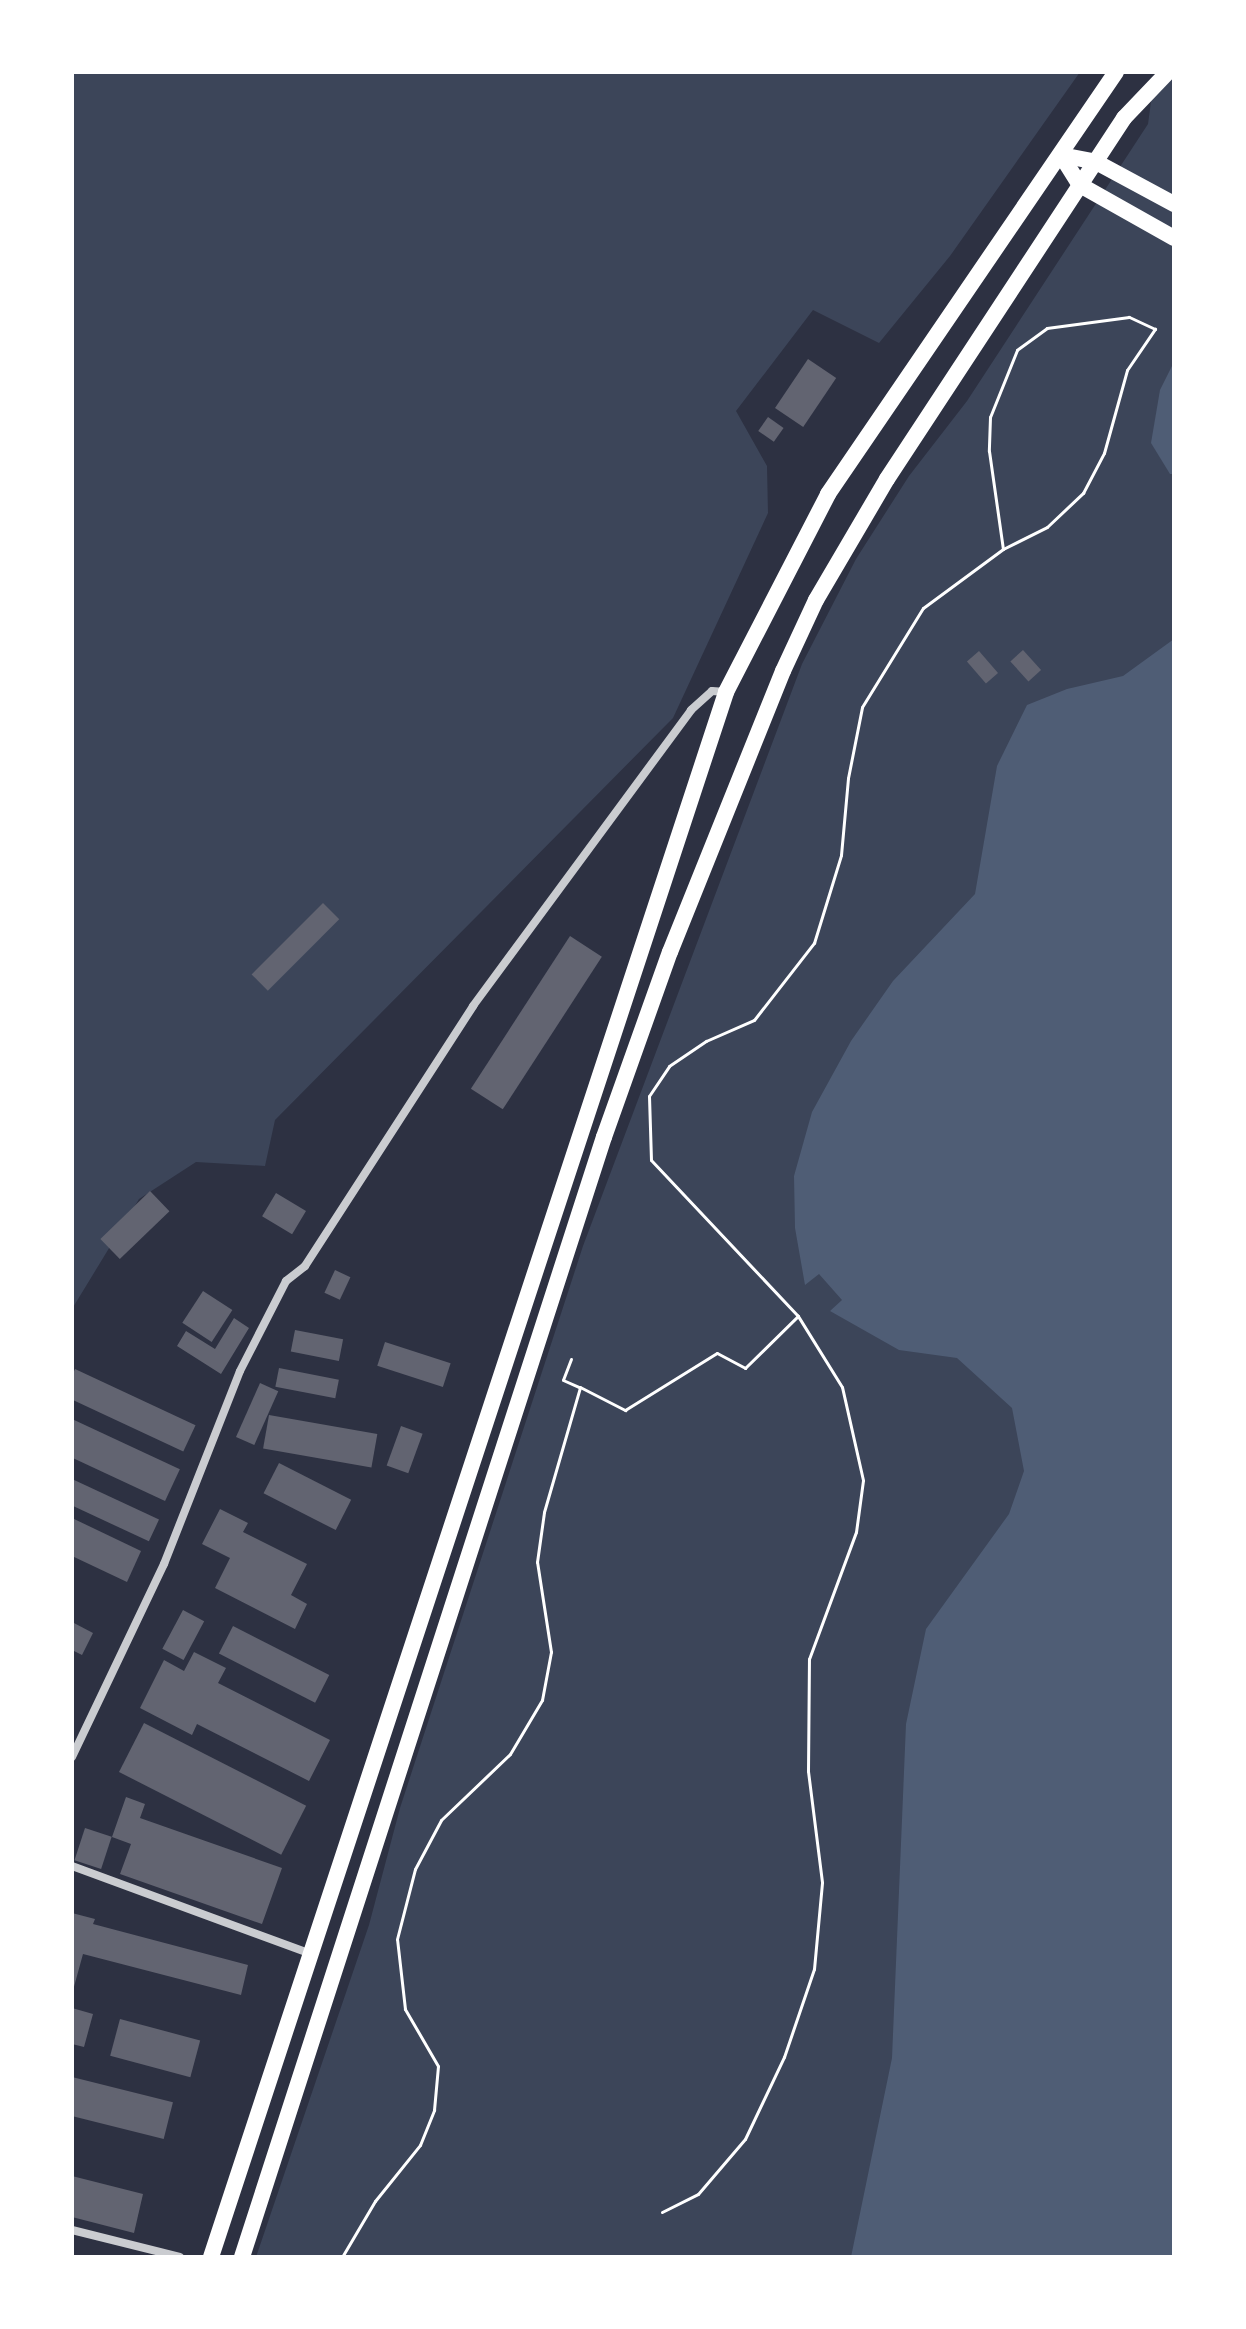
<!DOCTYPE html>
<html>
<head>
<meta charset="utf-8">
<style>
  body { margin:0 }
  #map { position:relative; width:1246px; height:2329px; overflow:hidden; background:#2d3142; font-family:Rubik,sans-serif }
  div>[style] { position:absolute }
  .green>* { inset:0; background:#3c4559 }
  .water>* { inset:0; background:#4f5d75 }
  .building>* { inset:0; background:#626471; transform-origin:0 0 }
  .path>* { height:3px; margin:-1.5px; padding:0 1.5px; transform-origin:1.5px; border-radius:1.5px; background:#fff }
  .minor>* { height:8px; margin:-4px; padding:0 4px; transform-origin:4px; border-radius:4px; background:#caccd0 }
  .primary>* { height:16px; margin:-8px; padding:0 8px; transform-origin:8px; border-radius:8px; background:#fff }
  .trunk>* { height:16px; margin:-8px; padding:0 8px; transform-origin:8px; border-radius:8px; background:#fff }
  span { translate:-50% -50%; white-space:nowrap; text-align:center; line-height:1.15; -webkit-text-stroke:8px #fff; paint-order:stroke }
  .frame { position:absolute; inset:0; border:74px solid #fff; pointer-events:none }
</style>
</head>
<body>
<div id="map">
  <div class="green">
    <i style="clip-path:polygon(72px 72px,1080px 72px,950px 256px,879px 343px,813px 310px,736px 411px,767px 466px,768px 513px,673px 718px,275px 1120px,265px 1166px,196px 1162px,139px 1199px,72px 1309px)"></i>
    <i style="clip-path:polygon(1155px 72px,1174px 72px,1174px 2257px,256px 2257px,369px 1925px,400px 1808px,583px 1246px,802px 664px,856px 559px,909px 476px,967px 401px,1148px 124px)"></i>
  </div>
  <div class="water">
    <i style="clip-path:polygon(1174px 362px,1174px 474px,1170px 474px,1151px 443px,1160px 390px)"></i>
    <i style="clip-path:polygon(1174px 639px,1174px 2257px,851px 2257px,892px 2058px,906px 1724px,926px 1629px,1009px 1514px,1024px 1471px,1012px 1408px,957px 1358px,899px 1350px,830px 1311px,842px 1300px,819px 1274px,805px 1285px,795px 1228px,794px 1176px,812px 1112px,851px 1041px,893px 981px,975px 894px,997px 766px,1027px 705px,1067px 689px,1123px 676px)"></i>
  </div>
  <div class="building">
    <i style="left:808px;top:359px;width:34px;height:59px;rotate:34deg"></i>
    <i style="left:768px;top:417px;width:19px;height:17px;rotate:35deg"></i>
    <i style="left:1023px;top:650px;width:27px;height:17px;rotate:48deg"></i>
    <i style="left:979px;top:651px;width:29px;height:16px;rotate:49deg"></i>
    <i style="left:323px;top:903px;width:23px;height:101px;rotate:45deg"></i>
    <i style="left:570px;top:936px;width:38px;height:182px;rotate:33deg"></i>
    <i style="left:150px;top:1191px;width:28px;height:69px;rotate:46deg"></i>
    <i style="left:276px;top:1193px;width:35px;height:27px;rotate:31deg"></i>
    <i style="left:335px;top:1270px;width:17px;height:25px;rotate:25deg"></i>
    <i style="left:203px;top:1291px;width:35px;height:38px;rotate:33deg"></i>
    <i style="clip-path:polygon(234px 1318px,249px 1328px,221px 1374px,177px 1346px,186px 1331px,215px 1349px)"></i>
    <i style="left:295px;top:1330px;width:49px;height:22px;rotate:11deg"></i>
    <i style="left:385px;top:1342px;width:69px;height:25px;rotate:18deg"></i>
    <i style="left:279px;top:1368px;width:61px;height:19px;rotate:11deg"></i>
    <i style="left:75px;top:1369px;width:133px;height:29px;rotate:25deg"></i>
    <i style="left:260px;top:1383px;width:20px;height:59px;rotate:24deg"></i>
    <i style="left:269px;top:1415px;width:110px;height:34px;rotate:10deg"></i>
    <i style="left:72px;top:1419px;width:119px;height:35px;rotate:25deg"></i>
    <i style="left:401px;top:1426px;width:23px;height:42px;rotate:20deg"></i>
    <i style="left:279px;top:1463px;width:81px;height:34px;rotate:27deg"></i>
    <i style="left:72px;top:1479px;width:96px;height:24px;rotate:25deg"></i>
    <i style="clip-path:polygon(220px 1509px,248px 1523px,243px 1532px,307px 1564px,291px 1595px,307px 1604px,295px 1629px,215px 1588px,230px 1558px,202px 1544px)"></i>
    <i style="clip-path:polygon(72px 1518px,141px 1551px,127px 1582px,72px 1556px)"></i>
    <i style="left:183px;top:1610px;width:24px;height:44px;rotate:28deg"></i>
    <i style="clip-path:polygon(72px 1622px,93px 1633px,82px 1655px,72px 1650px)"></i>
    <i style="left:233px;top:1626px;width:108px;height:31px;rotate:27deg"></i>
    <i style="clip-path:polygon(194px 1652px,226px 1668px,218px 1683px,330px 1740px,309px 1781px,197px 1724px,192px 1735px,140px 1708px,164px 1660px,184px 1671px)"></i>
    <i style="left:144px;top:1723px;width:182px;height:55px;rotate:27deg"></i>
    <i style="clip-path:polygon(126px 1797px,145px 1804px,140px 1818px,282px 1868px,262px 1924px,120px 1874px,131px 1844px,112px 1837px)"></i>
    <i style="left:85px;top:1828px;width:28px;height:34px;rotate:18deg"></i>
    <i style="clip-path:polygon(72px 1913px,95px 1919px,93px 1924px,248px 1965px,241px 1995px,83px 1954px,72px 1994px)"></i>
    <i style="clip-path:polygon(72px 2008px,93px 2014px,84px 2047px,72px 2044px)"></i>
    <i style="left:120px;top:2019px;width:83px;height:38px;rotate:15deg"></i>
    <i style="left:72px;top:2077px;width:104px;height:38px;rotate:14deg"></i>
    <i style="clip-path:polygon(72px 2176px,143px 2194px,134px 2233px,72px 2217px)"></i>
  </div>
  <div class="path">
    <i style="left:72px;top:73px;width:1px;rotate:-45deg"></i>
    <i style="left:571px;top:1359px;width:22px;rotate:111deg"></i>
    <i style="left:563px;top:1380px;width:17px;rotate:24deg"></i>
    <i style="left:662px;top:2212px;width:40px;rotate:-26.6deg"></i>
    <i style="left:698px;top:2194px;width:72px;rotate:-49.5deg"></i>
    <i style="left:745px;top:2139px;width:91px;rotate:-64.6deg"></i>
    <i style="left:784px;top:2057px;width:93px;rotate:-71.2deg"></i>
    <i style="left:814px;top:1969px;width:87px;rotate:-84.7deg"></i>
    <i style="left:822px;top:1882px;width:112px;rotate:-97.2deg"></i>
    <i style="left:808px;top:1771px;width:112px;rotate:-89.5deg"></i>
    <i style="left:809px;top:1659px;width:135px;rotate:-69.7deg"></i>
    <i style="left:856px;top:1532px;width:52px;rotate:-82.3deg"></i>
    <i style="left:863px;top:1480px;width:95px;rotate:-102.7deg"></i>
    <i style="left:842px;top:1387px;width:84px;rotate:-121.8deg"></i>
    <i style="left:798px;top:1316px;width:214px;rotate:-133.3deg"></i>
    <i style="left:651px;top:1160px;width:64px;rotate:-91.8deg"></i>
    <i style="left:649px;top:1096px;width:36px;rotate:-56deg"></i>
    <i style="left:669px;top:1066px;width:45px;rotate:-34deg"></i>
    <i style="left:706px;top:1041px;width:52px;rotate:-23.6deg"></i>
    <i style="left:754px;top:1020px;width:98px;rotate:-52.1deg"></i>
    <i style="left:814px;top:943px;width:92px;rotate:-72.9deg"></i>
    <i style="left:841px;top:855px;width:77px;rotate:-84.8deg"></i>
    <i style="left:848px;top:778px;width:72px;rotate:-78.8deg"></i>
    <i style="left:862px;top:707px;width:116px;rotate:-58.4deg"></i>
    <i style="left:923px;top:608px;width:99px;rotate:-36.4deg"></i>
    <i style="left:1003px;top:549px;width:49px;rotate:-26.6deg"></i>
    <i style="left:1047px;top:527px;width:50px;rotate:-43.4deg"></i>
    <i style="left:1083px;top:493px;width:45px;rotate:-62.3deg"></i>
    <i style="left:1104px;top:453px;width:86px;rotate:-74.5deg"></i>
    <i style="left:1127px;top:370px;width:50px;rotate:-55.7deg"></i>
    <i style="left:1155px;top:329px;width:29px;rotate:-155deg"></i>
    <i style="left:1129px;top:317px;width:83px;rotate:172.4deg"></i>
    <i style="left:1047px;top:328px;width:37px;rotate:144deg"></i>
    <i style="left:1017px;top:350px;width:72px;rotate:111.9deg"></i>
    <i style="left:990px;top:417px;width:34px;rotate:92deg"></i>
    <i style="left:989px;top:451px;width:99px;rotate:81.9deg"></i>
    <i style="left:342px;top:2257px;width:65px;rotate:-59.5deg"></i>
    <i style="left:375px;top:2201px;width:72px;rotate:-51.2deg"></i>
    <i style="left:420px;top:2145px;width:38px;rotate:-68deg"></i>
    <i style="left:434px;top:2110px;width:44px;rotate:-84.8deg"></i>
    <i style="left:438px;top:2066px;width:66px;rotate:-120.1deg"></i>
    <i style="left:405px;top:2009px;width:70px;rotate:-96.5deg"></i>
    <i style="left:397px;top:1939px;width:72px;rotate:-75.6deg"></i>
    <i style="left:415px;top:1869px;width:55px;rotate:-62deg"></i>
    <i style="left:441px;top:1820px;width:95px;rotate:-43.7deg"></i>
    <i style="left:510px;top:1754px;width:63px;rotate:-59.3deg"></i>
    <i style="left:542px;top:1700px;width:49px;rotate:-79.4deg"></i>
    <i style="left:551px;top:1652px;width:91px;rotate:-98.8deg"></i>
    <i style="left:537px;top:1562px;width:50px;rotate:-82deg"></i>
    <i style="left:544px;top:1512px;width:130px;rotate:-73.9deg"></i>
    <i style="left:580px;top:1387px;width:51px;rotate:27.1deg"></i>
    <i style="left:625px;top:1410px;width:108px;rotate:-31.8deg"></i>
    <i style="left:717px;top:1353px;width:32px;rotate:28deg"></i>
    <i style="left:745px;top:1368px;width:74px;rotate:-44.5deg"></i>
  </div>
  <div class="minor">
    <i style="left:72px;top:1757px;width:214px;rotate:-64.5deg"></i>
    <i style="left:164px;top:1564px;width:207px;rotate:-68.5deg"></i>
    <i style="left:240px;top:1371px;width:101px;rotate:-62.9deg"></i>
    <i style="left:286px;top:1281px;width:24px;rotate:-38deg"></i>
    <i style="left:305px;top:1266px;width:310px;rotate:-57.1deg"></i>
    <i style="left:473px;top:1006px;width:368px;rotate:-53.6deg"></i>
    <i style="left:691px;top:710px;width:28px;rotate:-42deg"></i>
    <i style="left:712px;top:691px;width:14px;rotate:4deg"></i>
    <i style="left:72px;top:1866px;width:255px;rotate:20.2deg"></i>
    <i style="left:72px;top:2230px;width:111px;rotate:14deg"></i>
  </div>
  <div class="primary">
    <i style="left:1061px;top:155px;width:36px;rotate:58deg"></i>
    <i style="left:1080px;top:185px;width:108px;rotate:29.4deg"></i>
    <i style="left:1061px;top:155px;width:36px;rotate:11deg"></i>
    <i style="left:1096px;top:162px;width:89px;rotate:28.3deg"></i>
  </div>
  <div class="trunk">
    <i style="left:211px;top:2257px;width:1648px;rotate:-71.78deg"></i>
    <i style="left:726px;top:692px;width:223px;rotate:-62.7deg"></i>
    <i style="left:828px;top:494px;width:511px;rotate:-55.69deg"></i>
    <i style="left:242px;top:2257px;width:1177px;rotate:-72.09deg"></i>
    <i style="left:604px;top:1137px;width:196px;rotate:-70.4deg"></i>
    <i style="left:670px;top:952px;width:303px;rotate:-68.1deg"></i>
    <i style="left:783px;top:671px;width:78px;rotate:-65.1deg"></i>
    <i style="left:816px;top:600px;width:140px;rotate:-59.6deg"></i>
    <i style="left:887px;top:479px;width:432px;rotate:-56.7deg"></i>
    <i style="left:1124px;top:118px;width:64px;rotate:-46.3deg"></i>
  </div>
  <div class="frame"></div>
</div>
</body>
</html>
